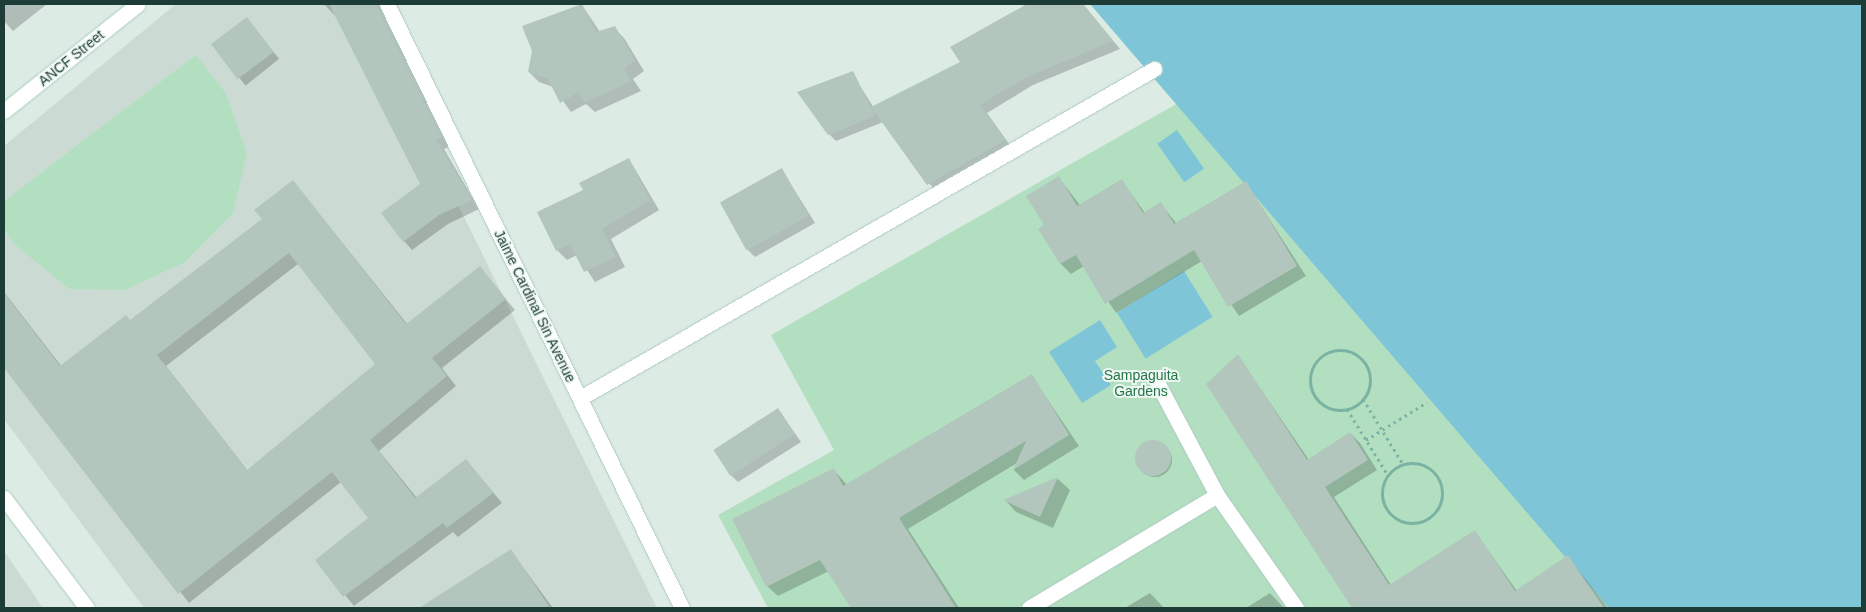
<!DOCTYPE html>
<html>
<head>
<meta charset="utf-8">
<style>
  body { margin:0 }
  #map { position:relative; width:1866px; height:612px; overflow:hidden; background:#ddebe5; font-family:Helvetica,sans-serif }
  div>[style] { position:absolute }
  .built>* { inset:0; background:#cbdbd4 }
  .green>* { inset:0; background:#b3dfc1 }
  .water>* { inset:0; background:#7ec5d7; transform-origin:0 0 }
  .shadow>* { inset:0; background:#0003; transform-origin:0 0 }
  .round { border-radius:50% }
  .building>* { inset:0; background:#b2c6be; transform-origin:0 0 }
  .path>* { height:3px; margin-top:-1.5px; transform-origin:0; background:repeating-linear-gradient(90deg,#7ab2a3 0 2.5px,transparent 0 6.5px) }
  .path>.ring { margin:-1.5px; padding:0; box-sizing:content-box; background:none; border:3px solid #7ab2a3; border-radius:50% }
  .roads { filter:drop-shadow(0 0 1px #afccc2) drop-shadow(0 0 1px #afccc2) }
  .lane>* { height:15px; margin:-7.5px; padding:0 7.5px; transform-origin:7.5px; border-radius:7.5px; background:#fff }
  .street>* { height:15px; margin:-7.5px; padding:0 7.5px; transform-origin:7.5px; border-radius:7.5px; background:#fff }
  .secondary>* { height:15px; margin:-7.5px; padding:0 7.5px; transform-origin:7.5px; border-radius:7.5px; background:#fff }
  span { translate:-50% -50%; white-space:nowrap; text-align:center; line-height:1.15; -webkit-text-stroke:4px #eef7f3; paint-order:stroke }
  .street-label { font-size:14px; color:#1d3c35 }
  .park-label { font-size:14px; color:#247647 }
  .frame { position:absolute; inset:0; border:5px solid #1d3c35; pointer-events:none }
</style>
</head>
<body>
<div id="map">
  <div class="built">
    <i style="clip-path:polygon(176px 4px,359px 4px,657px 608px,144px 608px,4px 419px,4px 146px)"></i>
    <i style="clip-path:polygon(4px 551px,43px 608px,4px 608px)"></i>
  </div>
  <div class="green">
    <i style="clip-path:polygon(196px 55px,225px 92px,247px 153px,233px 213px,185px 262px,125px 290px,69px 289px,13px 243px,4px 228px,4px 201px)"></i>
    <i style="clip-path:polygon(1192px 95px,1628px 608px,768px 608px,718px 515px,834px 450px,771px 335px)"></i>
  </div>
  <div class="water">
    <i style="clip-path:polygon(1090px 4px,1862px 4px,1862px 608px,1609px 608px)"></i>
    <i style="left:1177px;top:130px;width:47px;height:24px;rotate:55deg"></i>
    <i style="left:1184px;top:271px;width:54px;height:79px;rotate:58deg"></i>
    <i style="clip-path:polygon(1100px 320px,1117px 347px,1095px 361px,1111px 385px,1082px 403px,1049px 352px)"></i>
  </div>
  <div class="shadow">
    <i style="clip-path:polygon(4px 4px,47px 4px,13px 31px,4px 21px)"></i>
    <i style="clip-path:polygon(324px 4px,380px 5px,450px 147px,444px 149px,479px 209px,448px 224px,412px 250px,404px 241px,421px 184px,338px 19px)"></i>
    <i style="clip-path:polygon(1030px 4px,1083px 4px,1120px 49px,1033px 85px,987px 113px,1012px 148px,936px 192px,883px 122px,836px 141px,829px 134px,852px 73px,874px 108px,962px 63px,952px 48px)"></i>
    <i style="clip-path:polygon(582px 5px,600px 32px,614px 28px,624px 38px,644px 71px,633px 79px,641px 91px,595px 112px,586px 104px,571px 112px,553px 87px,539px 82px,529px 72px)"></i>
    <i style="left:247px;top:19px;width:51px;height:43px;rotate:51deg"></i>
    <i style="clip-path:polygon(629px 159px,659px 210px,611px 239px,625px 267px,595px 282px,577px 255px,567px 260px,557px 250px,584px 190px)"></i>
    <i style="clip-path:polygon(782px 170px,815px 223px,755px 257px,748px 250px)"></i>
    <i style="clip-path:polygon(1059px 178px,1080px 205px,1122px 181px,1145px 213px,1161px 204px,1177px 224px,1246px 183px,1306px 276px,1239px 316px,1202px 261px,1116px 313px,1084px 266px,1071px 274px,1061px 264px,1040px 229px,1046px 226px)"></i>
    <i style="clip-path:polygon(evenodd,293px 181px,408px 325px,480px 268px,515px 310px,442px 368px,456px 386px,379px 451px,417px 498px,466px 460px,502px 503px,458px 537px,453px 532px,354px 606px,316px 560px,370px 519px,341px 482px,189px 603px,4px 366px,4px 292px,62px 367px,131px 321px,263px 219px,293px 181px,298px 264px,377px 364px,248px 471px,166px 366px,298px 264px)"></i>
    <i style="clip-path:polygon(1238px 356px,1309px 460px,1350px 433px,1360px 443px,1377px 470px,1334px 497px,1391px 585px,1475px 532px,1517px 591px,1568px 557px,1608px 608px,1353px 608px,1208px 384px)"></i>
    <i style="clip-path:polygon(1031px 375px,1079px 446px,1024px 480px,1014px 470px,1017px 463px,908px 529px,959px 608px,853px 608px,829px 571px,778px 596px,767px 586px,834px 470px,847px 485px)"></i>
    <i style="clip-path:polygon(778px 409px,801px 442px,738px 482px,731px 475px)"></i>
    <i class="round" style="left:1138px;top:443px;width:34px;height:34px"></i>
    <i style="clip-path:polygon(1058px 479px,1070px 490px,1053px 528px,1016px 512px,1005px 500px)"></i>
    <i style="clip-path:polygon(511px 551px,553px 608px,422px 608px)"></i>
    <i style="clip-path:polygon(1150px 593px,1164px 608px,1125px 608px)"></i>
    <i style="clip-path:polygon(1270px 593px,1284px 608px,1246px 608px)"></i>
  </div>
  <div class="building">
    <i style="clip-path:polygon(329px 4px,376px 4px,442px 138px,436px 140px,472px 200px,439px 215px,403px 242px,381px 213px,420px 184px)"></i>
    <i style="clip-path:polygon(582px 4px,596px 32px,615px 26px,635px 60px,624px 69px,632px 81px,584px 103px,579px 92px,560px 103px,548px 79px,528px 72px,532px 51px,522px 26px)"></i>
    <i style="clip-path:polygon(1027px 4px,1083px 4px,1113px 41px,1025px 78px,980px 105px,1006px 140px,927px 185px,871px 107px,960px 62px,950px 47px)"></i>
    <i style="left:247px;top:17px;width:44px;height:45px;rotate:53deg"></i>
    <i style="clip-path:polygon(853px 71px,875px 116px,828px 135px,797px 92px)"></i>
    <i style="clip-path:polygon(629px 158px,650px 200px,602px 229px,616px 257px,584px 272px,570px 244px,556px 251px,537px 212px,583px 190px,579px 183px)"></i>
    <i style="left:782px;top:168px;width:55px;height:71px;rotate:61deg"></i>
    <i style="clip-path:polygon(1059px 176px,1077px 206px,1122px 179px,1143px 213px,1161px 202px,1174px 224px,1246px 181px,1297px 266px,1228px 307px,1194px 250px,1105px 304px,1076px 255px,1060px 264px,1038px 229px,1044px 225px,1026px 196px)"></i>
    <i style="clip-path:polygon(evenodd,293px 180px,406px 324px,480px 266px,506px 299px,432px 358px,447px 376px,370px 440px,415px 498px,466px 459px,493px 493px,447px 528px,443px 523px,343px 597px,315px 560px,368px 518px,332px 472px,178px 594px,4px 368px,4px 293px,60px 366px,126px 315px,130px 320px,262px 219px,254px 210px,293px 180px,289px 253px,375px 364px,247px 470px,157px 355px,289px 253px)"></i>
    <i style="clip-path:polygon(1238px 354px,1307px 460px,1350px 432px,1368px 460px,1325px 487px,1389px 585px,1475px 530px,1515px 591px,1568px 555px,1604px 608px,1352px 608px,1206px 384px)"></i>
    <i style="clip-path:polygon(1032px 374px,1069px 435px,1013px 470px,1026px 441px,899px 518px,956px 608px,851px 608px,820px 560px,766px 587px,732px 519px,834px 468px,843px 486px)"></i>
    <i style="left:778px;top:408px;width:31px;height:77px;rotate:57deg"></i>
    <i class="round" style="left:1135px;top:440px;width:36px;height:36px"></i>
    <i style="clip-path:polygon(1058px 477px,1040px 517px,1003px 500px)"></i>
    <i style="clip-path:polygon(511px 549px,550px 608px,419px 608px)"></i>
  </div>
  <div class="path">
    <i class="ring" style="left:1310px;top:350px;width:57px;height:57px"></i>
    <i style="left:1363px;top:399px;width:76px;rotate:58.4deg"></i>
    <i style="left:1347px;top:409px;width:78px;rotate:58.2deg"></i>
    <i style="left:1366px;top:440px;width:72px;rotate:-31.9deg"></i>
    <i class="ring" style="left:1382px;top:463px;width:57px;height:57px"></i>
  </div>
  <div class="roads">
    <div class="lane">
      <i style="left:1217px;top:495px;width:138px;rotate:55deg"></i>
      <i style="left:1029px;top:608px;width:219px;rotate:-31deg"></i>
      <i style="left:1217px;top:495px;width:126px;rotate:-118deg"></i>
    </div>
    <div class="street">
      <i style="left:580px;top:398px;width:662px;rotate:-29.82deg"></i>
    </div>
    <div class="secondary">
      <i style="left:387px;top:4px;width:672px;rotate:63.97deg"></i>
      <i style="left:4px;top:111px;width:171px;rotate:-38.6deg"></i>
      <i style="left:4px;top:498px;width:138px;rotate:53deg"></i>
    </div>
  </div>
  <div class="street-label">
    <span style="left:71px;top:58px;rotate:-39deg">ANCF Street</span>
    <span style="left:535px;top:306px;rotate:64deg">Jaime Cardinal Sin Avenue</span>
  </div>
  <div class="park-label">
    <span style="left:1141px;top:383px">Sampaguita<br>Gardens</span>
  </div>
  <div class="frame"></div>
</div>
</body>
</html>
